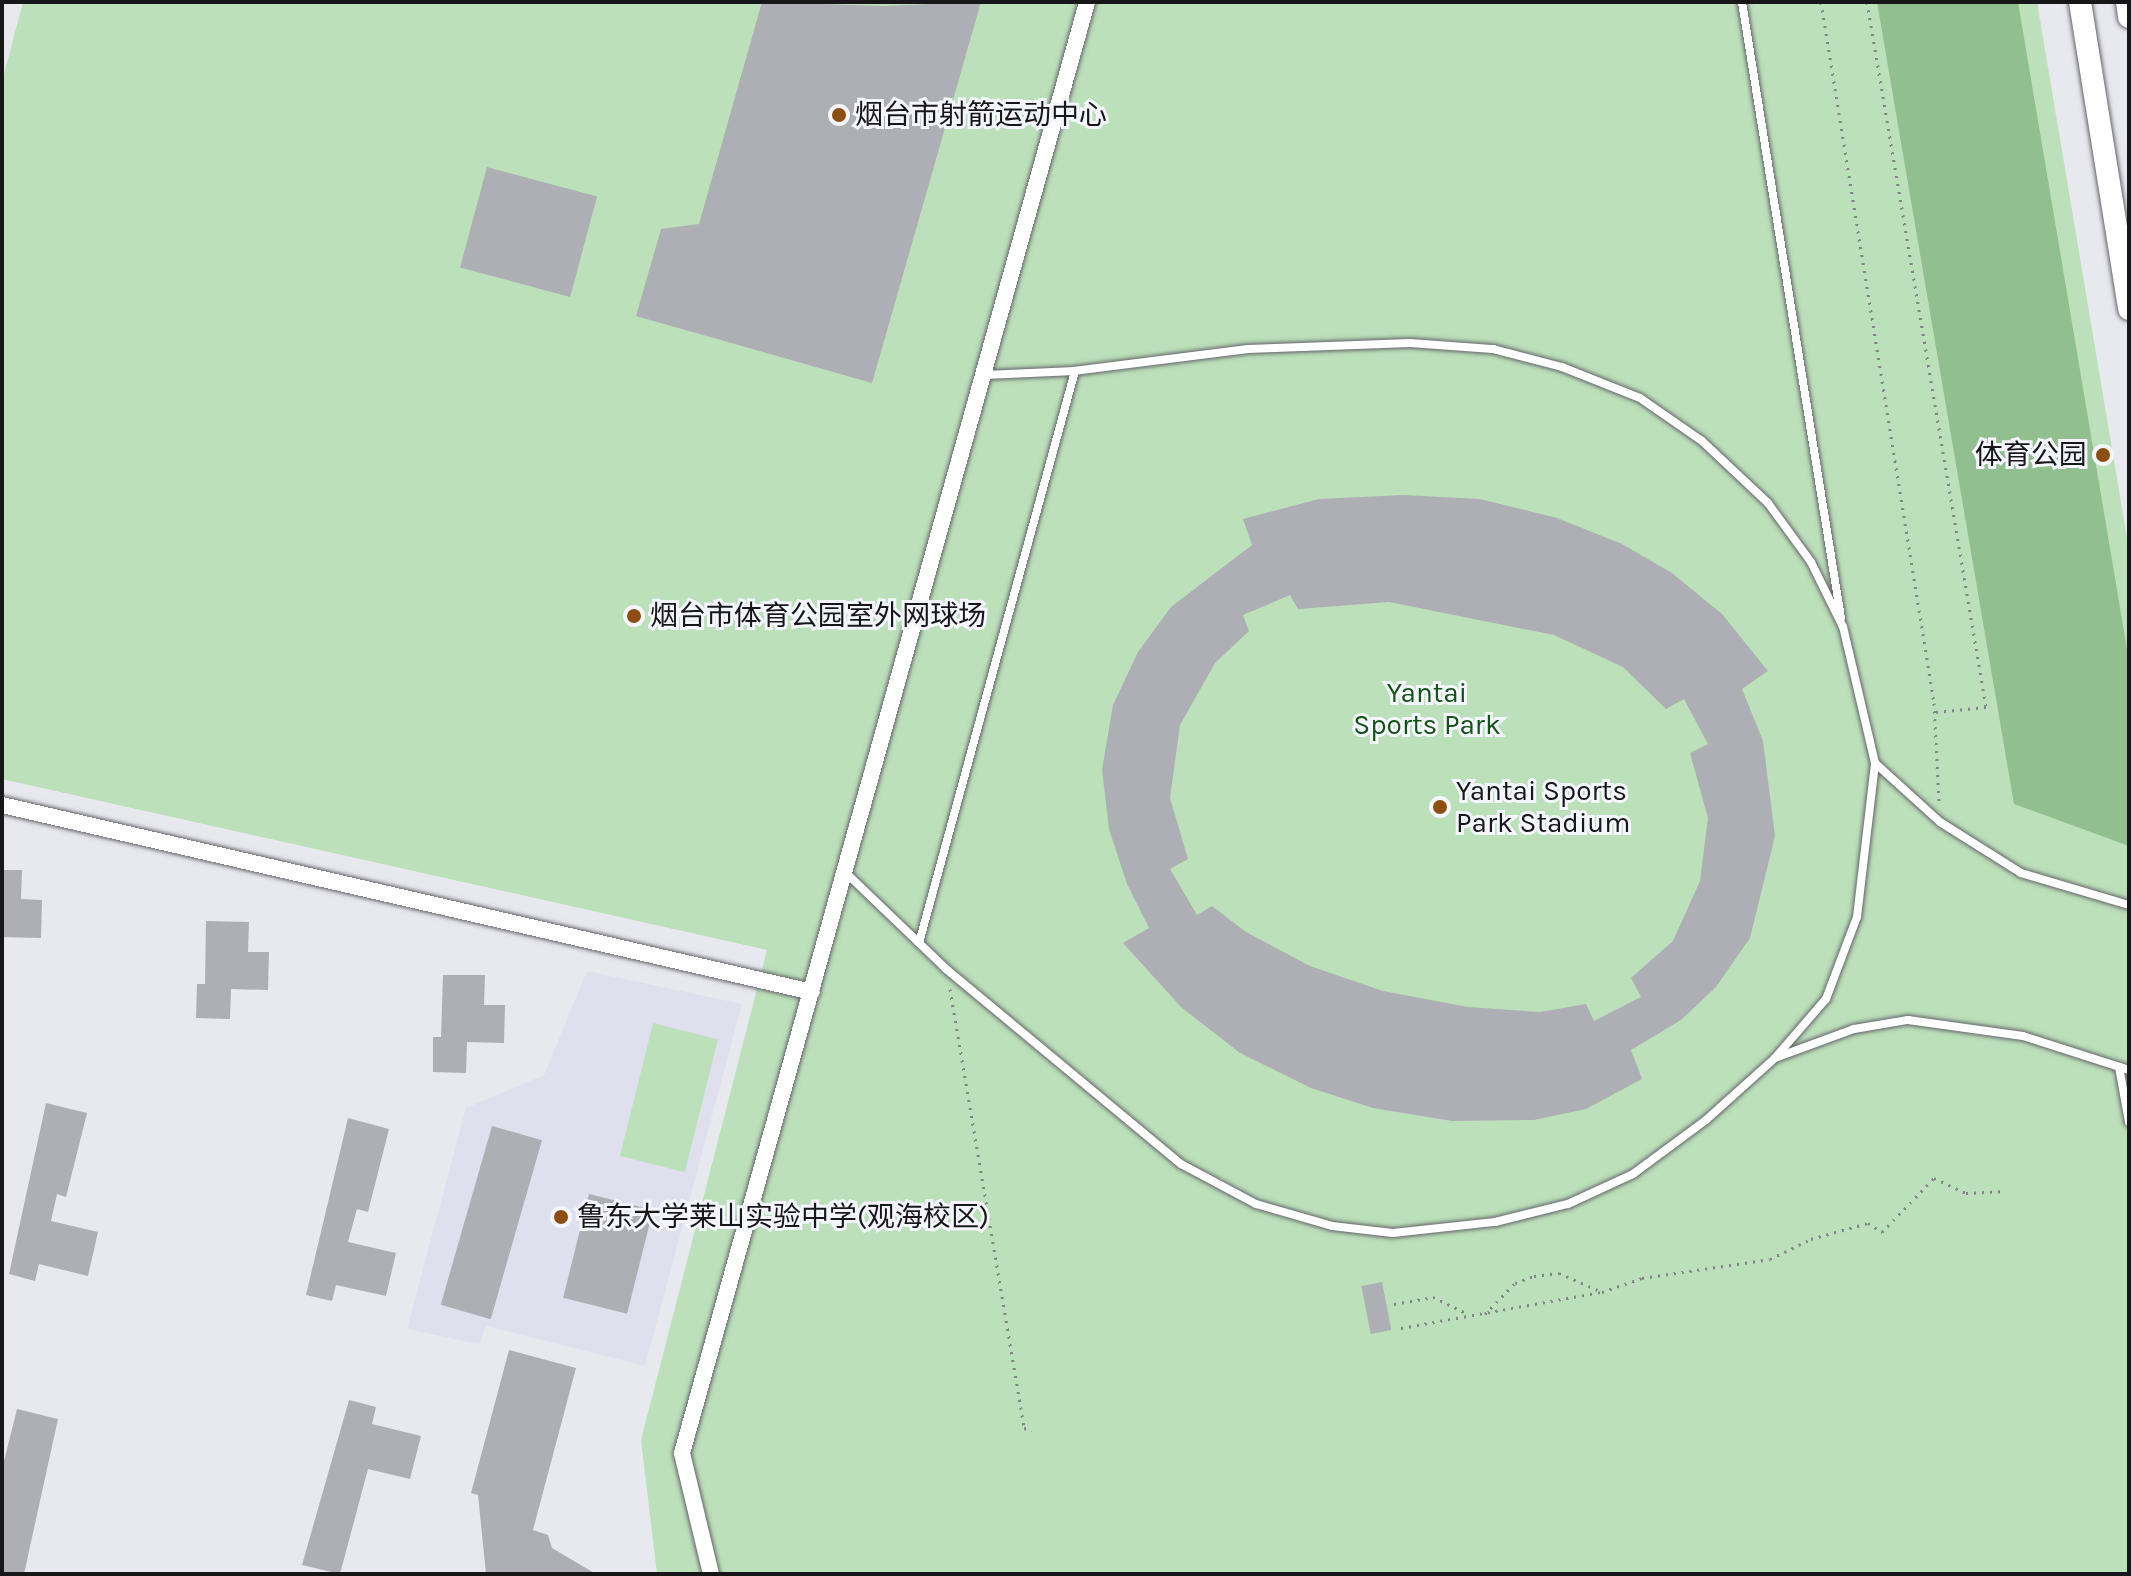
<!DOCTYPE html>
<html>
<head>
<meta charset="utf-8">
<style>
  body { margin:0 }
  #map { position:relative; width:2131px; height:1576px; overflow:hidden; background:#e8e8ef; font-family:Karla,"Noto Sans SC",sans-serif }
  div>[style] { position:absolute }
  .built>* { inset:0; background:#e0dfee }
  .green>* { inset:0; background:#bce0ba; transform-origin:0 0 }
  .forest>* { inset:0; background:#92bf90 }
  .building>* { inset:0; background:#aeaeb5; transform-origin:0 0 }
  .path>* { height:3px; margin-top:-1.5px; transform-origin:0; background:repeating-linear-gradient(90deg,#838388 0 2px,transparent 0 8px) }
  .roads { filter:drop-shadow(0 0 2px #65656b) drop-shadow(0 0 2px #65656b) }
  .service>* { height:8px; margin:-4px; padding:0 4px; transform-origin:4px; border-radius:4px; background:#fff }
  .minor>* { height:16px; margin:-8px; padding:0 8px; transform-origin:8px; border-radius:8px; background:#fff }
  .secondary>* { height:22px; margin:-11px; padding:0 11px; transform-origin:11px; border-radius:11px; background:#fff }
  .dots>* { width:22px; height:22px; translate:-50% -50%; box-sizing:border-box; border:4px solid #f5f5fd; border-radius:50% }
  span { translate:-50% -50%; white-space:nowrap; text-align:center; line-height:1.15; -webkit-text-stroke:6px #f5f5fd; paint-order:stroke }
  .poi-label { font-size:28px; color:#17171a }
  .left { translate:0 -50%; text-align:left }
  .right { translate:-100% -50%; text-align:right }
  .park-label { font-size:28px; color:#125316 }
  .frame { position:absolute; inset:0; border:4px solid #17171a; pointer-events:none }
</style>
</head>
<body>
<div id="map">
  <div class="built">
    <i style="clip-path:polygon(587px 971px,742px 1004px,645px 1366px,486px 1326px,479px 1344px,407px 1329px,466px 1108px,544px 1075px)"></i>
  </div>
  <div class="green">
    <i style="clip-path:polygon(23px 2px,2037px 2px,2129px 550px,2129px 1574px,657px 1574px,641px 1440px,767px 950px,2px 779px,2px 82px)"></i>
    <i style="left:653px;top:1023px;width:67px;height:137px;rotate:14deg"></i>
  </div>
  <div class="forest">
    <i style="clip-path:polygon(1877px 2px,2018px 2px,2129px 661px,2129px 846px,2014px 804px)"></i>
  </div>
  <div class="building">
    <i style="clip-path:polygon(762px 2px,883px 6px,981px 2px,872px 383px,636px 316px,661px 229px,699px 224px)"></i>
    <i style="left:487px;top:167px;width:114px;height:104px;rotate:15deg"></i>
    <i style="clip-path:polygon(evenodd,1403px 495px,1480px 499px,1557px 518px,1622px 544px,1672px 573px,1722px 614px,1768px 671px,1742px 689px,1763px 741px,1775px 836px,1750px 938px,1716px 987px,1681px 1020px,1631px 1050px,1642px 1079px,1586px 1109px,1534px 1120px,1452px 1121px,1373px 1108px,1311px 1088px,1240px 1053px,1181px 1007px,1123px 943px,1149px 928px,1127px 884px,1109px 829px,1102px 770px,1113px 705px,1138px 652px,1171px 607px,1252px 545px,1243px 519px,1319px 499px,1403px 495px,1290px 595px,1298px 609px,1389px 602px,1554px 635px,1623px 667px,1666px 709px,1684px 699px,1708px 744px,1690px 753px,1708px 818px,1700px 881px,1673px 941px,1631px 978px,1641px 997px,1594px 1021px,1586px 1004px,1540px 1012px,1468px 1007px,1383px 991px,1310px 966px,1246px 932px,1212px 906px,1197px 915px,1170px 869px,1188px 859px,1170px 798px,1180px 725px,1215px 663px,1249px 631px,1243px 615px,1290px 595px)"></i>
    <i style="clip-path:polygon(2px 870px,22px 870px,21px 899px,42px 900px,41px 938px,2px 937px)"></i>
    <i style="clip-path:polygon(206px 921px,249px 922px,248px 952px,269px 952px,268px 990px,231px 989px,230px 1019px,196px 1018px,197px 984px,205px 984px)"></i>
    <i style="clip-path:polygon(443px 975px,485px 975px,484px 1005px,505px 1005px,504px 1043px,467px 1042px,466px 1073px,433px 1072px,433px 1037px,441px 1037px)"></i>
    <i style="clip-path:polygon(46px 1103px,87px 1113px,66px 1197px,57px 1194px,51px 1221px,98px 1232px,88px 1276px,39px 1264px,35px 1281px,9px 1274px)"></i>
    <i style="clip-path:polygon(348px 1118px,389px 1129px,368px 1212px,357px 1209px,348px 1242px,396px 1253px,386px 1296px,336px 1285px,332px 1301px,306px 1295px)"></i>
    <i style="left:492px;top:1126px;width:52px;height:186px;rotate:16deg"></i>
    <i style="left:589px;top:1194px;width:66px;height:107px;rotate:14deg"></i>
    <i style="left:1382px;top:1282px;width:49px;height:21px;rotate:79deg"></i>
    <i style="clip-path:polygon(509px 1350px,576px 1368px,533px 1530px,548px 1535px,552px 1548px,596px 1574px,486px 1574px,478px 1495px,471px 1493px)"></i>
    <i style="clip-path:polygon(349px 1400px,376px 1407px,372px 1424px,421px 1436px,410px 1479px,368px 1469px,340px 1574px,302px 1565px)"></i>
    <i style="clip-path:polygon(17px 1409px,58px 1419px,24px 1574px,2px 1574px,2px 1469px)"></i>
  </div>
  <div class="path">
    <i style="left:1821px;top:2px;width:710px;rotate:80.84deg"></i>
    <i style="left:1934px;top:703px;width:100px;rotate:87.1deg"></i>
    <i style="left:1867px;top:2px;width:715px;rotate:80.42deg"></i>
    <i style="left:1986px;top:707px;width:51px;rotate:174.4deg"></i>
    <i style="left:950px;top:989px;width:445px;rotate:80.4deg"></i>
    <i style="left:1024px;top:1428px;width:8px;rotate:14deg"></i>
    <i style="left:1394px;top:1304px;width:40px;rotate:-10deg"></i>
    <i style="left:1433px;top:1297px;width:37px;rotate:26deg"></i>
    <i style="left:1485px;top:1314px;width:43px;rotate:-45.9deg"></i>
    <i style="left:1515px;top:1283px;width:20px;rotate:-20deg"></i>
    <i style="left:1534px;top:1276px;width:25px;rotate:-7deg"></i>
    <i style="left:1559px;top:1273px;width:47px;rotate:23.8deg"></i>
    <i style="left:1401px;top:1328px;width:204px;rotate:-10.2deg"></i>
    <i style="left:1602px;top:1292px;width:42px;rotate:-19.3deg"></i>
    <i style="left:1642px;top:1278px;width:129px;rotate:-8.4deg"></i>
    <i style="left:1770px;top:1259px;width:46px;rotate:-26deg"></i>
    <i style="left:1811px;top:1239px;width:59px;rotate:-15.7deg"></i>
    <i style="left:1868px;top:1223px;width:17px;rotate:33deg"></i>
    <i style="left:1882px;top:1232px;width:75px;rotate:-46.1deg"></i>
    <i style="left:1934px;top:1178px;width:35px;rotate:25deg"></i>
    <i style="left:1966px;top:1193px;width:35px;rotate:-3deg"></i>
  </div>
  <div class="roads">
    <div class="service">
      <i style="left:1742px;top:2px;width:624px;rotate:80.87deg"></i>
      <i style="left:1875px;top:763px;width:88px;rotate:42.2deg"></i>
      <i style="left:1940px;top:822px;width:96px;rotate:32.2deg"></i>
      <i style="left:2021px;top:873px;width:113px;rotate:16.5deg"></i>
      <i style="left:846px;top:873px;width:139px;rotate:43.8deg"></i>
      <i style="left:946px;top:969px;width:305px;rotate:39.7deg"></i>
      <i style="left:1181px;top:1164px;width:85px;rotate:28.1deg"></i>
      <i style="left:1256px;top:1204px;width:79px;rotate:16.1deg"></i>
      <i style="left:1332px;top:1226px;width:61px;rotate:6.5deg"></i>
      <i style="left:1393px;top:1233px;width:103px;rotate:-6.2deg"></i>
      <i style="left:1495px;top:1222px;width:75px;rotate:-13.9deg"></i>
      <i style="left:1568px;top:1204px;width:72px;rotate:-24.8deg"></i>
      <i style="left:1633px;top:1174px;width:91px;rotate:-36.5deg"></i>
      <i style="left:1706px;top:1120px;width:93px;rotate:-41.9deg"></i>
      <i style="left:1775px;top:1058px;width:78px;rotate:-49.2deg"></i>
      <i style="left:1826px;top:999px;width:88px;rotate:-69.3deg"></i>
      <i style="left:1857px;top:917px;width:155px;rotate:-83.3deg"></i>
      <i style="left:1875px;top:763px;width:140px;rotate:-103.2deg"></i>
      <i style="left:1843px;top:627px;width:72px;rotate:-116.2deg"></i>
      <i style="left:1811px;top:562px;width:73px;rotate:-126.1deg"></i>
      <i style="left:1768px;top:503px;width:91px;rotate:-136.8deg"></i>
      <i style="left:1702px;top:441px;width:75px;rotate:-145.3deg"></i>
      <i style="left:1640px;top:398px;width:84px;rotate:-158.3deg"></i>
      <i style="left:1562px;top:367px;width:71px;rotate:-165.4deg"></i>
      <i style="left:1493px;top:349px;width:83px;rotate:-175.9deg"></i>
      <i style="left:1410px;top:343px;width:162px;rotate:177.9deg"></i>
      <i style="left:1248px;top:349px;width:174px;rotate:172.8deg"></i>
      <i style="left:1075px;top:371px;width:90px;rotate:177.5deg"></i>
      <i style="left:919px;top:943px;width:593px;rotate:-74.74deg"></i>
      <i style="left:1775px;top:1058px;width:84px;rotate:-20.2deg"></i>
      <i style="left:1854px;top:1029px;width:55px;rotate:-9.5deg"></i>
      <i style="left:1908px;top:1020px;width:116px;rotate:7.9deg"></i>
      <i style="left:2023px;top:1036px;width:111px;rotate:17.8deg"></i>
      <i style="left:2119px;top:1067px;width:56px;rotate:79.7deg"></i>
    </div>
    <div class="minor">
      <i style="left:2px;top:805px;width:831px;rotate:13deg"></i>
      <i style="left:711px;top:1574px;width:124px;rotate:-103.5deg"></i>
      <i style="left:682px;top:1453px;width:1506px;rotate:-74.4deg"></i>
    </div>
    <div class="secondary">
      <i style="left:2080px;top:2px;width:311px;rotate:80.9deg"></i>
      <i style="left:2127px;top:2px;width:15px;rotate:82deg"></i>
    </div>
  </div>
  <div class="dots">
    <i style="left:839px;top:115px;background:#8c4f0f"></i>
    <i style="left:2103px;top:455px;background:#8c4f0f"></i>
    <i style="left:634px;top:616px;background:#8c4f0f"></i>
    <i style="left:1440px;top:807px;background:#8c4f0f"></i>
    <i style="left:561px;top:1217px;background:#8c4f0f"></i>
  </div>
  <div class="poi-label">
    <span class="left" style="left:855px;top:115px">烟台市射箭运动中心</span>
    <span class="right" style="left:2087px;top:455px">体育公园</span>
    <span class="left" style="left:650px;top:616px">烟台市体育公园室外网球场</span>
    <span class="left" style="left:1456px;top:807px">Yantai Sports<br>Park Stadium</span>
    <span class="left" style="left:577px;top:1217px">鲁东大学莱山实验中学(观海校区)</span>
  </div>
  <div class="park-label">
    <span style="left:1427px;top:709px">Yantai<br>Sports Park</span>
  </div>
  <div class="frame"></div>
</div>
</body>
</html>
